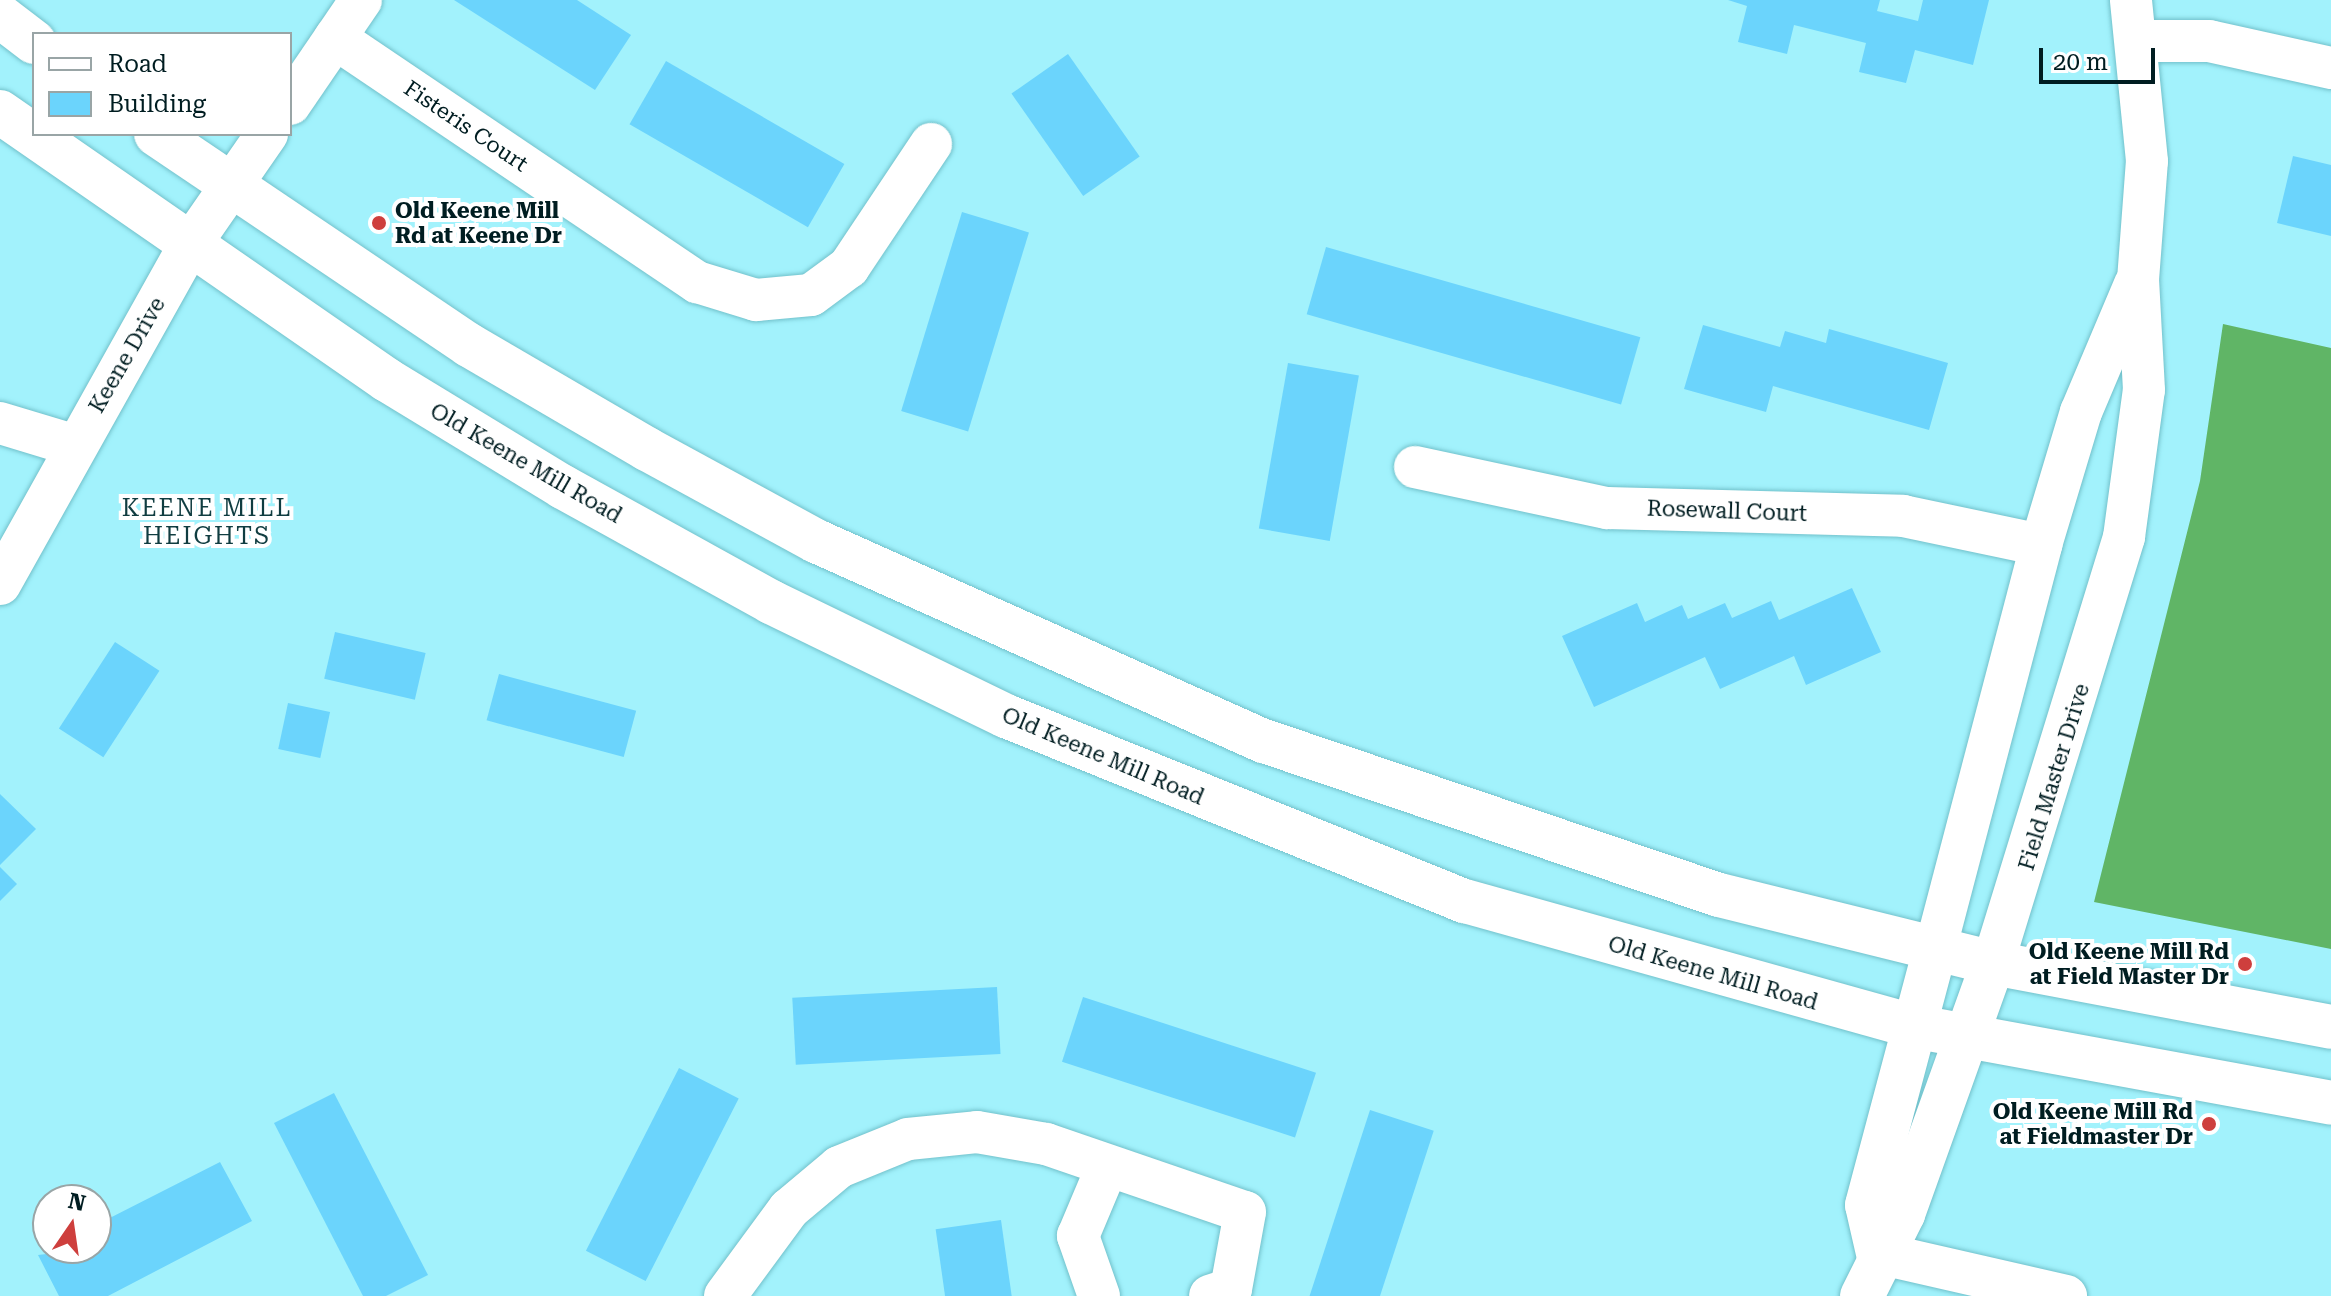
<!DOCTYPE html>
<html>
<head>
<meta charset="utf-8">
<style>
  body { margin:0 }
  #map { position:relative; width:2331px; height:1296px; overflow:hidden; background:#a2f2fc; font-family:"Roboto Serif",serif }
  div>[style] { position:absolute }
  .forest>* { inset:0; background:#60b566 }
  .building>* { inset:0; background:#6bd4fc; transform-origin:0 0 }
  .roads { filter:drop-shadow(0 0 2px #72c1cb) drop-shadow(0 0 2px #72c1cb) }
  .minor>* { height:42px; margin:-21px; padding:0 21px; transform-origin:21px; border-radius:21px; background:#fff }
  .tertiary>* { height:44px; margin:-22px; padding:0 22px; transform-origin:22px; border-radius:22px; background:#fff }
  .primary>* { height:44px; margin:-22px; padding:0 22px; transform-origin:22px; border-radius:22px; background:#fff }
  .dots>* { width:22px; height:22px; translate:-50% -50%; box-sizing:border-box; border:4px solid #fff; border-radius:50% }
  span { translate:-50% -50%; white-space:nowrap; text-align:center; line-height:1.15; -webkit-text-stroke:8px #fff; paint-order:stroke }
  .street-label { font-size:22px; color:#001d21 }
  .poi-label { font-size:22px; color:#001d21; font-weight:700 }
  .left { translate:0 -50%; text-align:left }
  .right { translate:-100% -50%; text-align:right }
  .neighbourhood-label { font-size:24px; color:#103d41; letter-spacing:2px }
  .legend { position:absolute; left:32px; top:32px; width:260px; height:104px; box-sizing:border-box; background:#fff; border:2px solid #99a5a6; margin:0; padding:10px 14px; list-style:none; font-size:24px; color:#001d21 }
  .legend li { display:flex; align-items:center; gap:16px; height:40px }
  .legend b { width:40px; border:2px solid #99a5a6 }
  .north { position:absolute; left:32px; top:1184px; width:80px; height:80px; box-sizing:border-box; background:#fff; border:2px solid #99a5a6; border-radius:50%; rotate:13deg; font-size:22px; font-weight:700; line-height:32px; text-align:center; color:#001d21 }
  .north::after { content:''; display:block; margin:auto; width:28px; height:36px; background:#ce3f3d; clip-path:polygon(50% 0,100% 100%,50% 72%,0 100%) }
  .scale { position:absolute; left:2039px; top:48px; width:116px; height:36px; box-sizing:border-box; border:4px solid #001d21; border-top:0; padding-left:10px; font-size:24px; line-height:28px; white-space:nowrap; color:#001d21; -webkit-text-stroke:6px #fff; paint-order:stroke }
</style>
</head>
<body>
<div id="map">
  <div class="forest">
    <i style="clip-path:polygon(2223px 324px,2331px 348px,2331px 949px,2094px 902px,2200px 481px)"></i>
  </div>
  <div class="building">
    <i style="clip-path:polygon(454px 0,577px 0,631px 35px,595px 90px)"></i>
    <i style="clip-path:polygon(1728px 0,1880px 0,1877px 11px,1918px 21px,1923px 0,1989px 0,1973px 65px,1915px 50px,1906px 83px,1859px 72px,1866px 43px,1794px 25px,1787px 54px,1738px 42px,1747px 6px)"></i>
    <i style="left:1068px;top:54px;width:125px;height:69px;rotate:55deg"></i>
    <i style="left:666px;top:61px;width:206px;height:73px;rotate:30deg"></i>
    <i style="clip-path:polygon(2293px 156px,2331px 165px,2331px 236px,2277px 223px)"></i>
    <i style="left:962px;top:212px;width:70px;height:208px;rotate:17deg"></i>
    <i style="left:1326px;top:247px;width:327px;height:70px;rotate:16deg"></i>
    <i style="clip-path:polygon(1703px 325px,1780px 347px,1785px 331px,1826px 343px,1829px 329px,1948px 363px,1929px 430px,1773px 386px,1766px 412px,1684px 389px)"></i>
    <i style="left:1288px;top:363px;width:72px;height:168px;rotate:10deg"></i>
    <i style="clip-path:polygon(1852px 588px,1881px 652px,1806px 685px,1794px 656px,1720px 689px,1705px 657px,1594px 707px,1562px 636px,1637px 603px,1645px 622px,1682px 605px,1688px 619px,1725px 603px,1732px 618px,1771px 601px,1779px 620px)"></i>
    <i style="left:335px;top:632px;width:93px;height:48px;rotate:13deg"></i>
    <i style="left:115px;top:642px;width:53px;height:103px;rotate:33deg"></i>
    <i style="left:499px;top:674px;width:142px;height:48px;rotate:15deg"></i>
    <i style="left:288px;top:703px;width:43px;height:47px;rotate:12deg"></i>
    <i style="clip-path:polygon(0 794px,36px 829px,0 865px)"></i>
    <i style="clip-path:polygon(0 867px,17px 884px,0 901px)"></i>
    <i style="left:997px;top:987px;width:67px;height:205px;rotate:87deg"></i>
    <i style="left:1083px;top:997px;width:245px;height:68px;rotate:18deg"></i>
    <i style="left:679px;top:1068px;width:67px;height:205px;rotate:27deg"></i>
    <i style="clip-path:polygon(334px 1093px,428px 1275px,386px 1296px,363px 1296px,274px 1123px)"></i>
    <i style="left:1370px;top:1110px;width:67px;height:196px;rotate:18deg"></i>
    <i style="clip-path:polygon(220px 1162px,252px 1221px,108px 1296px,59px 1296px,38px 1255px,96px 1248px,96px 1225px)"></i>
    <i style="left:1001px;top:1220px;width:77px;height:66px;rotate:82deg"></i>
  </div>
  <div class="roads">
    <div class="minor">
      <i style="left:335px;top:38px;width:437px;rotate:34deg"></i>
      <i style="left:697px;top:282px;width:62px;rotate:17deg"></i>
      <i style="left:756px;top:300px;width:55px;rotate:-5.2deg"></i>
      <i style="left:811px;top:295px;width:47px;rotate:-36.4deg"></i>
      <i style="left:849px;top:267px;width:148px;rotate:-56.3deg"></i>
      <i style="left:2138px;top:41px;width:71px"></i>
      <i style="left:2209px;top:41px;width:125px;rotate:12.5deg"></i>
      <i style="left:290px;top:104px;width:126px;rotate:-55.7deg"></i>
      <i style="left:0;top:423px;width:79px;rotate:16.8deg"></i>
      <i style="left:1415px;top:467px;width:196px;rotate:12.1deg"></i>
      <i style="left:1607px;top:508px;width:296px;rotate:1.5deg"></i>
      <i style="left:1903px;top:516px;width:141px;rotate:11.9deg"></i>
      <i style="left:0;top:584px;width:385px;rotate:-60.8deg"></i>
      <i style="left:188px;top:248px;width:139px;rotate:-55.3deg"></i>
      <i style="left:1935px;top:950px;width:419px;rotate:-75.3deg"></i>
      <i style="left:2041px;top:545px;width:139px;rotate:-73.3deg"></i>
      <i style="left:2081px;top:412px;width:139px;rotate:-67.1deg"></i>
      <i style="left:1993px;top:963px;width:446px;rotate:-72.9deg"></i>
      <i style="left:2124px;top:537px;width:148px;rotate:-82.3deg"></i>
      <i style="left:2144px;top:390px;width:110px;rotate:-93.1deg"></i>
      <i style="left:2138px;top:280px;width:119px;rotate:-85.7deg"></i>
      <i style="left:2147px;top:161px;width:162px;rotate:-95.7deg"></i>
      <i style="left:1878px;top:1253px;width:193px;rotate:12.9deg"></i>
      <i style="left:725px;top:1296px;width:108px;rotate:-53.7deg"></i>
      <i style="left:789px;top:1209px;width:65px;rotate:-40deg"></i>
      <i style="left:839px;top:1167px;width:74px;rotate:-22.1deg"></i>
      <i style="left:908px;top:1139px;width:69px;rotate:-5.8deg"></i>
      <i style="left:977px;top:1132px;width:70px;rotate:9.9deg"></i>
      <i style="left:1046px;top:1144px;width:210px;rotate:18.9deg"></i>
      <i style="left:1245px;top:1212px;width:78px;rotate:100.3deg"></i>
      <i style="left:1231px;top:1289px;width:22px;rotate:162deg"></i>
      <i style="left:1099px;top:1296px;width:64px;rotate:-109.3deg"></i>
      <i style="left:1078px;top:1236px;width:75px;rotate:-67.2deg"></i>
    </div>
    <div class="tertiary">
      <i style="left:1878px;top:1253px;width:49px;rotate:-102.9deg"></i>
      <i style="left:1867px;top:1205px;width:264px;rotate:-75.1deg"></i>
      <i style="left:1862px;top:1296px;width:92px;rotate:-63.4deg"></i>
      <i style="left:1903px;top:1214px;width:267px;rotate:-70.3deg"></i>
    </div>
    <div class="primary">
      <i style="left:0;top:16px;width:43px;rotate:37.4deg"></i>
      <i style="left:0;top:112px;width:471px;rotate:34.7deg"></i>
      <i style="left:387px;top:380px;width:206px;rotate:31.3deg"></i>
      <i style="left:563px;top:487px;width:238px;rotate:28.9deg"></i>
      <i style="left:771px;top:602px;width:261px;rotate:25.9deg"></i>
      <i style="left:1006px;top:716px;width:495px;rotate:22deg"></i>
      <i style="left:1465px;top:901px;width:465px;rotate:15.6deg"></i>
      <i style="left:1913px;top:1026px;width:425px;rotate:10.4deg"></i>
      <i style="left:156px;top:134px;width:377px;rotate:34deg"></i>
      <i style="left:469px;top:345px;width:206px;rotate:30.3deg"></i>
      <i style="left:647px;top:449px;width:192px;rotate:28.6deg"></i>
      <i style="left:816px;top:541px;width:491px;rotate:24.1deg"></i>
      <i style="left:1264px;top:741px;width:480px;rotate:18.7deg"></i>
      <i style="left:1719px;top:895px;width:282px;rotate:13.9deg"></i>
      <i style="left:1993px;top:963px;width:344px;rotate:10.7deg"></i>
    </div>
  </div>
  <div class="dots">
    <i style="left:379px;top:223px;background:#ce3f3d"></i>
    <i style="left:2245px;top:964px;background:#ce3f3d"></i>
    <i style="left:2209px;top:1124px;background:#ce3f3d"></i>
  </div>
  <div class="street-label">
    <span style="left:466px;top:126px;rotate:34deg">Fisteris Court</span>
    <span style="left:127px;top:355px;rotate:-60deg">Keene Drive</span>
    <span style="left:526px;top:463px;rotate:30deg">Old Keene Mill Road</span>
    <span style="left:1727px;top:511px;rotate:2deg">Rosewall Court</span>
    <span style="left:1103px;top:756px;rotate:23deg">Old Keene Mill Road</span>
    <span style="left:2054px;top:777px;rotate:-73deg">Field Master Drive</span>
    <span style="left:1713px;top:973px;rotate:16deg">Old Keene Mill Road</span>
  </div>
  <div class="poi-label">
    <span class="left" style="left:395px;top:223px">Old Keene Mill<br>Rd at Keene Dr</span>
    <span class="right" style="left:2229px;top:964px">Old Keene Mill Rd<br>at Field Master Dr</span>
    <span class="right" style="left:2193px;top:1124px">Old Keene Mill Rd<br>at Fieldmaster Dr</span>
  </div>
  <div class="neighbourhood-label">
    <span style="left:207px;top:523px">KEENE MILL<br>HEIGHTS</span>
  </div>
  <ul class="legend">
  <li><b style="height:10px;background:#fff"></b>Road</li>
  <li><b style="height:22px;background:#6bd4fc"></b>Building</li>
  </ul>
  <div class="north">N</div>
  <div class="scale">20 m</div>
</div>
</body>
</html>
